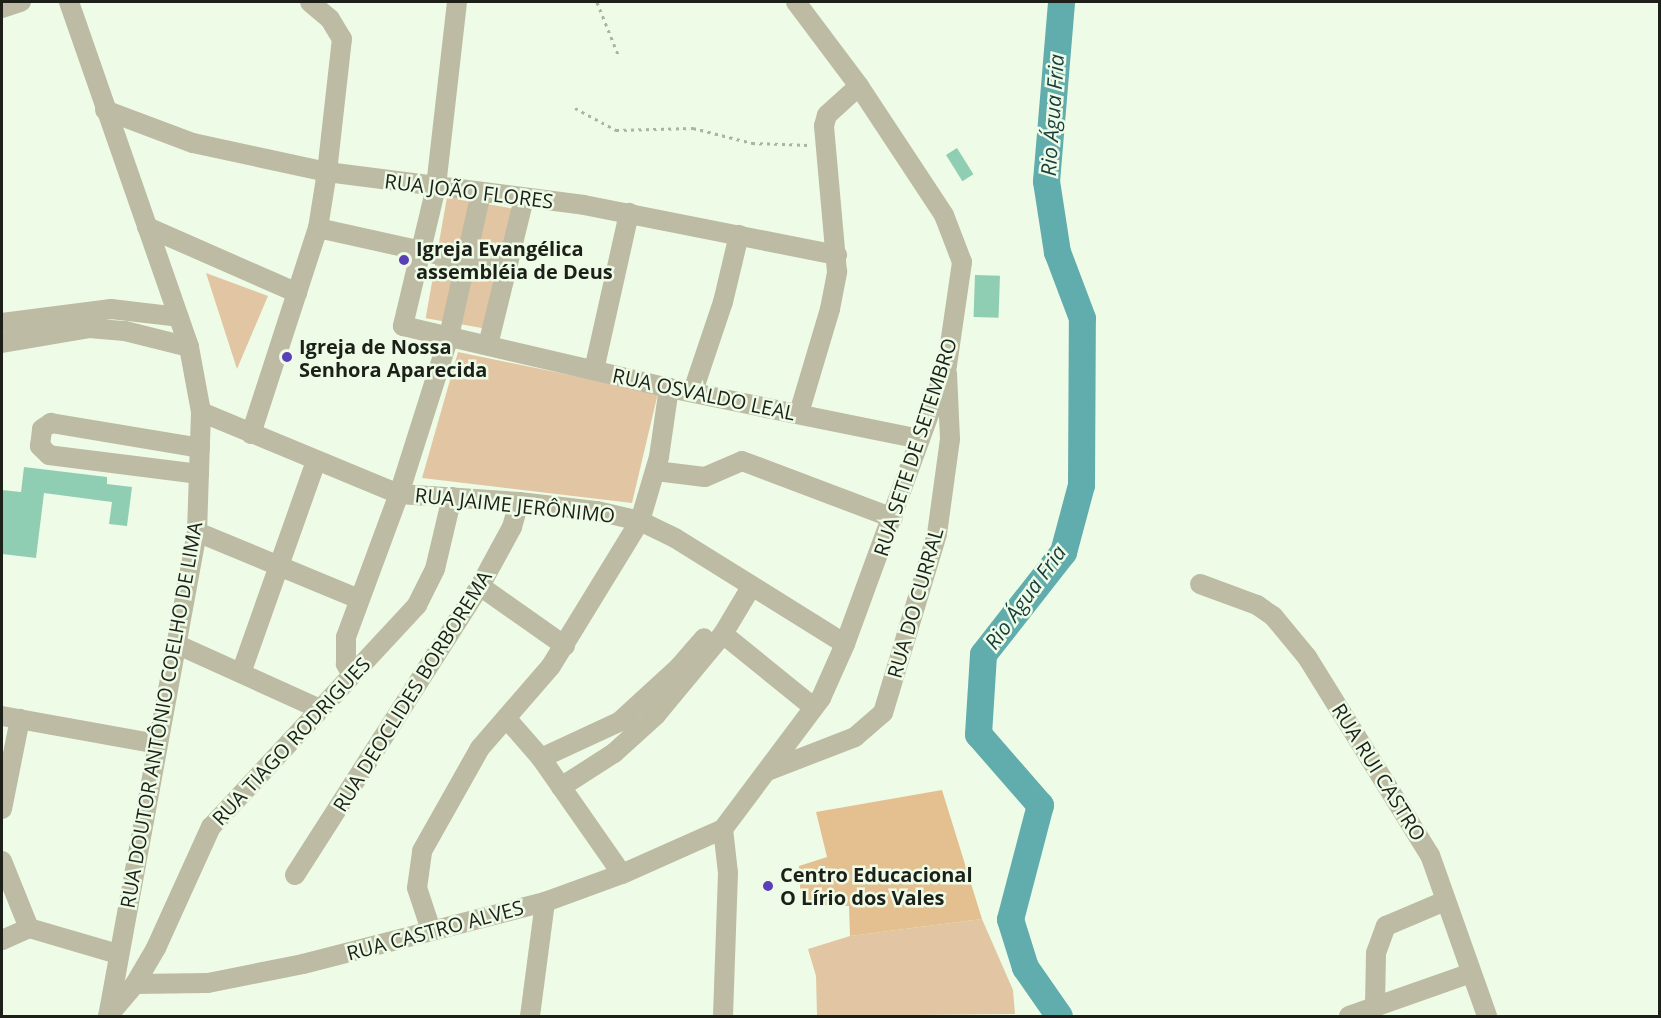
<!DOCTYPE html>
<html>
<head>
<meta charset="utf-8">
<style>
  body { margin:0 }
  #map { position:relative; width:1661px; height:1018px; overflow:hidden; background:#eefce7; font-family:"Open Sans",sans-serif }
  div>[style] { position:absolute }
  .green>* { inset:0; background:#e2c6a3; transform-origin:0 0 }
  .forest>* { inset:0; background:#e4c090 }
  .river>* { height:27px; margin:-13.5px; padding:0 13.5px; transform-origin:13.5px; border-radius:13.5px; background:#61acac }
  .building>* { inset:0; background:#90ceb3; transform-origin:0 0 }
  .path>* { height:3px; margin-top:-1.5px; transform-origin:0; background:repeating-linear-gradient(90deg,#a9b4a3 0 3px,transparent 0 7.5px) }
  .minor>* { height:20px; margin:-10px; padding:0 10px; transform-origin:10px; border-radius:10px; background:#bdbba3 }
  .dots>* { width:16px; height:16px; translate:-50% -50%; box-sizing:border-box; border:3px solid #eefce7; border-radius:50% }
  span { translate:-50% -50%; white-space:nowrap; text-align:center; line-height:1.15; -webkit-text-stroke:5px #eefce7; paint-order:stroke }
  .street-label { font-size:20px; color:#1c2019 }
  .poi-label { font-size:20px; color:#1c2019; font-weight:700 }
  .left { translate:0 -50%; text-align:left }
  .water-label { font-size:21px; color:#173c3c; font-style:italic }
  .frame { position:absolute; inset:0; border:3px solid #1c2019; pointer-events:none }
</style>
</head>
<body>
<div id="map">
  <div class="green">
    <i style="left:447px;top:197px;width:66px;height:123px;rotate:10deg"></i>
    <i style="clip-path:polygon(206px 273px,268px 296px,237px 369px)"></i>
    <i style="clip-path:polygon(458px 352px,658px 393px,632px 503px,422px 478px)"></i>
    <i style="clip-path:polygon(982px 919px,1013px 990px,1015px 1014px,817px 1016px,816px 976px,808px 949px,850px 936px)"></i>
  </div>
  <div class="forest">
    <i style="clip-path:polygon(942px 790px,982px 919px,850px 936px,849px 906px,801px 905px,799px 866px,827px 857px,816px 812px)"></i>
  </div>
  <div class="river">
    <i style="left:1059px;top:1016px;width:60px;rotate:-124.8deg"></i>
    <i style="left:1025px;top:967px;width:50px;rotate:-107.4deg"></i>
    <i style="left:1010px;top:919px;width:118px;rotate:-75.3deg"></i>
    <i style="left:1040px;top:805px;width:94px;rotate:-131.1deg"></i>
    <i style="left:978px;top:734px;width:80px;rotate:-86.4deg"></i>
    <i style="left:983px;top:654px;width:130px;rotate:-51.9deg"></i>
    <i style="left:1063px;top:552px;width:69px;rotate:-75deg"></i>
    <i style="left:1081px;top:485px;width:167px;rotate:-89.7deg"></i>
    <i style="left:1082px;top:318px;width:71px;rotate:-110.7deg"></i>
    <i style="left:1057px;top:252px;width:72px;rotate:-98.8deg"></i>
    <i style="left:1046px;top:181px;width:180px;rotate:-85.2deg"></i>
  </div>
  <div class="building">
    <i style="left:957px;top:148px;width:31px;height:13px;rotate:58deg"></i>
    <i style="left:975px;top:275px;width:25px;height:42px;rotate:2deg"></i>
    <i style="clip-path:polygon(24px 467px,107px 477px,107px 484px,132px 487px,127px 526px,109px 524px,112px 502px,44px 493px,36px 558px,2px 554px,2px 490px,21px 492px)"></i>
  </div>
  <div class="path">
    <i style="left:597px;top:2px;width:59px;rotate:68.2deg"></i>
    <i style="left:575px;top:108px;width:47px;rotate:28.2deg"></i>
    <i style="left:616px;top:130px;width:77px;rotate:-1.5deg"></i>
    <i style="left:693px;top:128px;width:61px;rotate:14.3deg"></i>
    <i style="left:752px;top:143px;width:57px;rotate:2deg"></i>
  </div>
  <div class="minor">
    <i style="left:69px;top:2px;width:365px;rotate:70.8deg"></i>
    <i style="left:189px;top:347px;width:66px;rotate:79.5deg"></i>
    <i style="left:201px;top:412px;width:120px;rotate:91.9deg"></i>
    <i style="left:197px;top:532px;width:492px;rotate:100.4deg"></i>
    <i style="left:457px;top:2px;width:186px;rotate:96.5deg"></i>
    <i style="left:436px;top:187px;width:143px;rotate:103.4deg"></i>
    <i style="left:403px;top:326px;width:273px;rotate:13.1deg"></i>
    <i style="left:669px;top:388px;width:256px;rotate:11.5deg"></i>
    <i style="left:2px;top:8px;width:20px;rotate:-18deg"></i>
    <i style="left:105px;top:110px;width:94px;rotate:20.6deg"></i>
    <i style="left:193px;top:143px;width:137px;rotate:12.2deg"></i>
    <i style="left:327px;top:172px;width:259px;rotate:7.3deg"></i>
    <i style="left:584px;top:205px;width:258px;rotate:11.2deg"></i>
    <i style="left:147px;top:227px;width:164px;rotate:23.7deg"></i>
    <i style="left:318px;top:228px;width:195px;rotate:12.5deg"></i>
    <i style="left:2px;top:323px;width:110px;rotate:-7.3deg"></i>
    <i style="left:111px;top:309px;width:68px;rotate:6.7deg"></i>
    <i style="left:2px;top:343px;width:88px;rotate:-9.8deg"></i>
    <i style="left:89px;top:328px;width:36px;rotate:5deg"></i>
    <i style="left:125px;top:331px;width:66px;rotate:14deg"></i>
    <i style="left:488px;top:345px;width:151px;rotate:-76.2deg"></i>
    <i style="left:594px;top:370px;width:161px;rotate:-77.4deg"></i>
    <i style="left:693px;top:391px;width:94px;rotate:-71.4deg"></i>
    <i style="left:723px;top:302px;width:69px;rotate:-76.6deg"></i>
    <i style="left:201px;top:412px;width:214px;rotate:22.5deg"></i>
    <i style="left:399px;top:494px;width:120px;rotate:3.8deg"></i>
    <i style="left:519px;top:502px;width:79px;rotate:6.6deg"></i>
    <i style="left:597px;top:511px;width:44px;rotate:13.1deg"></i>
    <i style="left:640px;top:521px;width:39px;rotate:26deg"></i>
    <i style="left:675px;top:538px;width:200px;rotate:31.9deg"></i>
    <i style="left:799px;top:413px;width:109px;rotate:-73.4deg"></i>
    <i style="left:830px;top:309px;width:38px;rotate:-79deg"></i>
    <i style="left:837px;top:272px;width:147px;rotate:-95.1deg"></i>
    <i style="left:824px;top:126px;width:11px;rotate:-75deg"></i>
    <i style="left:827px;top:115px;width:43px;rotate:-42.2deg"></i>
    <i style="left:251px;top:434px;width:217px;rotate:-72deg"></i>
    <i style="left:318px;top:228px;width:57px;rotate:-80.9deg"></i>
    <i style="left:327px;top:172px;width:134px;rotate:-83.6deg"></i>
    <i style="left:342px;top:39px;width:23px;rotate:-121deg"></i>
    <i style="left:330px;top:19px;width:26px;rotate:-140deg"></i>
    <i style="left:656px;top:471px;width:49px;rotate:7deg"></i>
    <i style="left:705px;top:477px;width:40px;rotate:-23.4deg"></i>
    <i style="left:742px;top:461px;width:161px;rotate:20.7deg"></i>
    <i style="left:199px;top:474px;width:151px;rotate:-172.8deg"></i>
    <i style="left:49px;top:455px;width:13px;rotate:-135deg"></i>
    <i style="left:40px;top:446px;width:17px;rotate:-83deg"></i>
    <i style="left:42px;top:429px;width:11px;rotate:-34deg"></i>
    <i style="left:51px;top:423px;width:151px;rotate:9.5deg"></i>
    <i style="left:197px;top:532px;width:175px;rotate:22.5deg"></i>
    <i style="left:1200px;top:584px;width:61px;rotate:20.2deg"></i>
    <i style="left:1257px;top:605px;width:19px;rotate:35deg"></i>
    <i style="left:1273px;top:616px;width:53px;rotate:50.3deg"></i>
    <i style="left:1307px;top:657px;width:233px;rotate:58.2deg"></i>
    <i style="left:1430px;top:855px;width:171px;rotate:70.5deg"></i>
    <i style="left:480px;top:586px;width:104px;rotate:35.2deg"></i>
    <i style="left:723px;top:634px;width:116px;rotate:39deg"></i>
    <i style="left:176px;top:644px;width:158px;rotate:24.3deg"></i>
    <i style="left:241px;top:673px;width:225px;rotate:-70.5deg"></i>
    <i style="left:352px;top:675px;width:13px;rotate:-119deg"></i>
    <i style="left:346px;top:664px;width:27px;rotate:-90deg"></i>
    <i style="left:346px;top:637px;width:153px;rotate:-69.7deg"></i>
    <i style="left:399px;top:494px;width:166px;rotate:-72.4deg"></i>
    <i style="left:449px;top:336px;width:147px;rotate:-77.4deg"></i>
    <i style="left:2px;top:716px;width:158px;rotate:10.2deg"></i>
    <i style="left:507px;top:719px;width:52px;rotate:48.9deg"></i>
    <i style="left:541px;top:758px;width:141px;rotate:55.1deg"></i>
    <i style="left:541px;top:758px;width:86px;rotate:-24.8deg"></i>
    <i style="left:619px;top:722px;width:81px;rotate:-42.5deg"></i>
    <i style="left:679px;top:667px;width:38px;rotate:-49deg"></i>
    <i style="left:770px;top:770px;width:91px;rotate:-21.2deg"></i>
    <i style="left:855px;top:737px;width:37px;rotate:-41deg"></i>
    <i style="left:883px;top:713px;width:187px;rotate:-73.2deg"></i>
    <i style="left:937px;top:534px;width:96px;rotate:-82.2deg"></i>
    <i style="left:950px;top:439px;width:66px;rotate:-92.6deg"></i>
    <i style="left:561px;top:787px;width:63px;rotate:-32.7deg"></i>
    <i style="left:614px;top:753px;width:57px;rotate:-42.1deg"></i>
    <i style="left:656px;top:715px;width:105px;rotate:-50.4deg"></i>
    <i style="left:723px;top:634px;width:55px;rotate:-59.2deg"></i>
    <i style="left:2px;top:809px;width:92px;rotate:-78.7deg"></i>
    <i style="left:723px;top:829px;width:44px;rotate:83.5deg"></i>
    <i style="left:728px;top:873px;width:143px;rotate:92deg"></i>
    <i style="left:2px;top:861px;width:72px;rotate:68.1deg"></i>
    <i style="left:29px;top:928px;width:93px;rotate:16.3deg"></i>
    <i style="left:295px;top:875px;width:343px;rotate:-57.4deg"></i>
    <i style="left:480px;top:586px;width:67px;rotate:-61.5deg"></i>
    <i style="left:512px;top:527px;width:26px;rotate:-74deg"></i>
    <i style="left:431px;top:930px;width:44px;rotate:-108.4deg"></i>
    <i style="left:417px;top:888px;width:37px;rotate:-82deg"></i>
    <i style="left:422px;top:851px;width:118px;rotate:-60.6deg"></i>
    <i style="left:480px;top:748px;width:108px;rotate:-49.1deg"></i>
    <i style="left:551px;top:666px;width:170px;rotate:-58.5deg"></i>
    <i style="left:640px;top:521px;width:67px;rotate:-73.5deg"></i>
    <i style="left:659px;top:457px;width:70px;rotate:-81.8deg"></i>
    <i style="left:2px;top:940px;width:30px;rotate:-24deg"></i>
    <i style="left:135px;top:984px;width:73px;rotate:-0.8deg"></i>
    <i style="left:208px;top:983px;width:97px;rotate:-11.3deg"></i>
    <i style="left:303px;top:964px;width:250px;rotate:-14.4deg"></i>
    <i style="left:545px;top:902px;width:82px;rotate:-20deg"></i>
    <i style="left:622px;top:874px;width:111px;rotate:-24deg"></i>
    <i style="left:723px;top:829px;width:164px;rotate:-53.2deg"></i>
    <i style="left:821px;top:698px;width:59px;rotate:-66deg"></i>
    <i style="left:845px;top:644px;width:297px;rotate:-69.9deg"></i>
    <i style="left:947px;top:365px;width:104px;rotate:-81.7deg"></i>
    <i style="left:962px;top:262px;width:50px;rotate:-111deg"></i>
    <i style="left:944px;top:215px;width:154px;rotate:-123.4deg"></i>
    <i style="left:859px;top:86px;width:105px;rotate:-126.9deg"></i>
    <i style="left:1375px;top:1005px;width:52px;rotate:-88.9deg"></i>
    <i style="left:1376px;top:953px;width:29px;rotate:-70deg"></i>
    <i style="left:1386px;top:926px;width:64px;rotate:-23deg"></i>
    <i style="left:108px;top:1016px;width:42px;rotate:-49.8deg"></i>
    <i style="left:135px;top:984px;width:42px;rotate:-59.7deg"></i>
    <i style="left:156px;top:948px;width:133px;rotate:-65.6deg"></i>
    <i style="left:211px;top:827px;width:303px;rotate:-47.1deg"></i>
    <i style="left:417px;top:605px;width:40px;rotate:-63.4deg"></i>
    <i style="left:435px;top:569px;width:74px;rotate:-76.7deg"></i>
    <i style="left:530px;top:1016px;width:115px;rotate:-82.5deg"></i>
    <i style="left:1349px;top:1016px;width:129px;rotate:-19.4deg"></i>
  </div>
  <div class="dots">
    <i style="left:404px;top:260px;background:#5b3fb7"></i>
    <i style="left:287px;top:357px;background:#5b3fb7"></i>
    <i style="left:768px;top:886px;background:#5b3fb7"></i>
  </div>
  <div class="street-label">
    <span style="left:469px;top:191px;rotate:7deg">RUA JOÃO FLORES</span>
    <span style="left:704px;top:394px;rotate:12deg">RUA OSVALDO LEAL</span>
    <span style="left:915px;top:447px;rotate:-72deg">RUA SETE DE SETEMBRO</span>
    <span style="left:515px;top:505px;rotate:6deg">RUA JAIME JERÔNIMO</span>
    <span style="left:915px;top:603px;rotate:-74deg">RUA DO CURRAL</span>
    <span style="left:412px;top:691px;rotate:-58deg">RUA DEOCLIDES BORBOREMA</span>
    <span style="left:161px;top:715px;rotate:-80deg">RUA DOUTOR ANTÔNIO COELHO DE LIMA</span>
    <span style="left:291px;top:741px;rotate:-47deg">RUA TIAGO RODRIGUES</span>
    <span style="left:1379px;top:772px;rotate:58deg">RUA RUI CASTRO</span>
    <span style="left:435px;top:930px;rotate:-15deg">RUA CASTRO ALVES</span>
  </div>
  <div class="poi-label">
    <span class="left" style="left:416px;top:260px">Igreja Evangélica<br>assembléia de Deus</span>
    <span class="left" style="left:299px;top:358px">Igreja de Nossa<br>Senhora Aparecida</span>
    <span class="left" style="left:780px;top:886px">Centro Educacional<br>O Lírio dos Vales</span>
  </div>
  <div class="water-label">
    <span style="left:1052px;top:115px;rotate:-86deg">Rio Água Fria</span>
    <span style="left:1025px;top:597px;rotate:-54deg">Rio Água Fria</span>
  </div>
  <div class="frame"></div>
</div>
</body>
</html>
